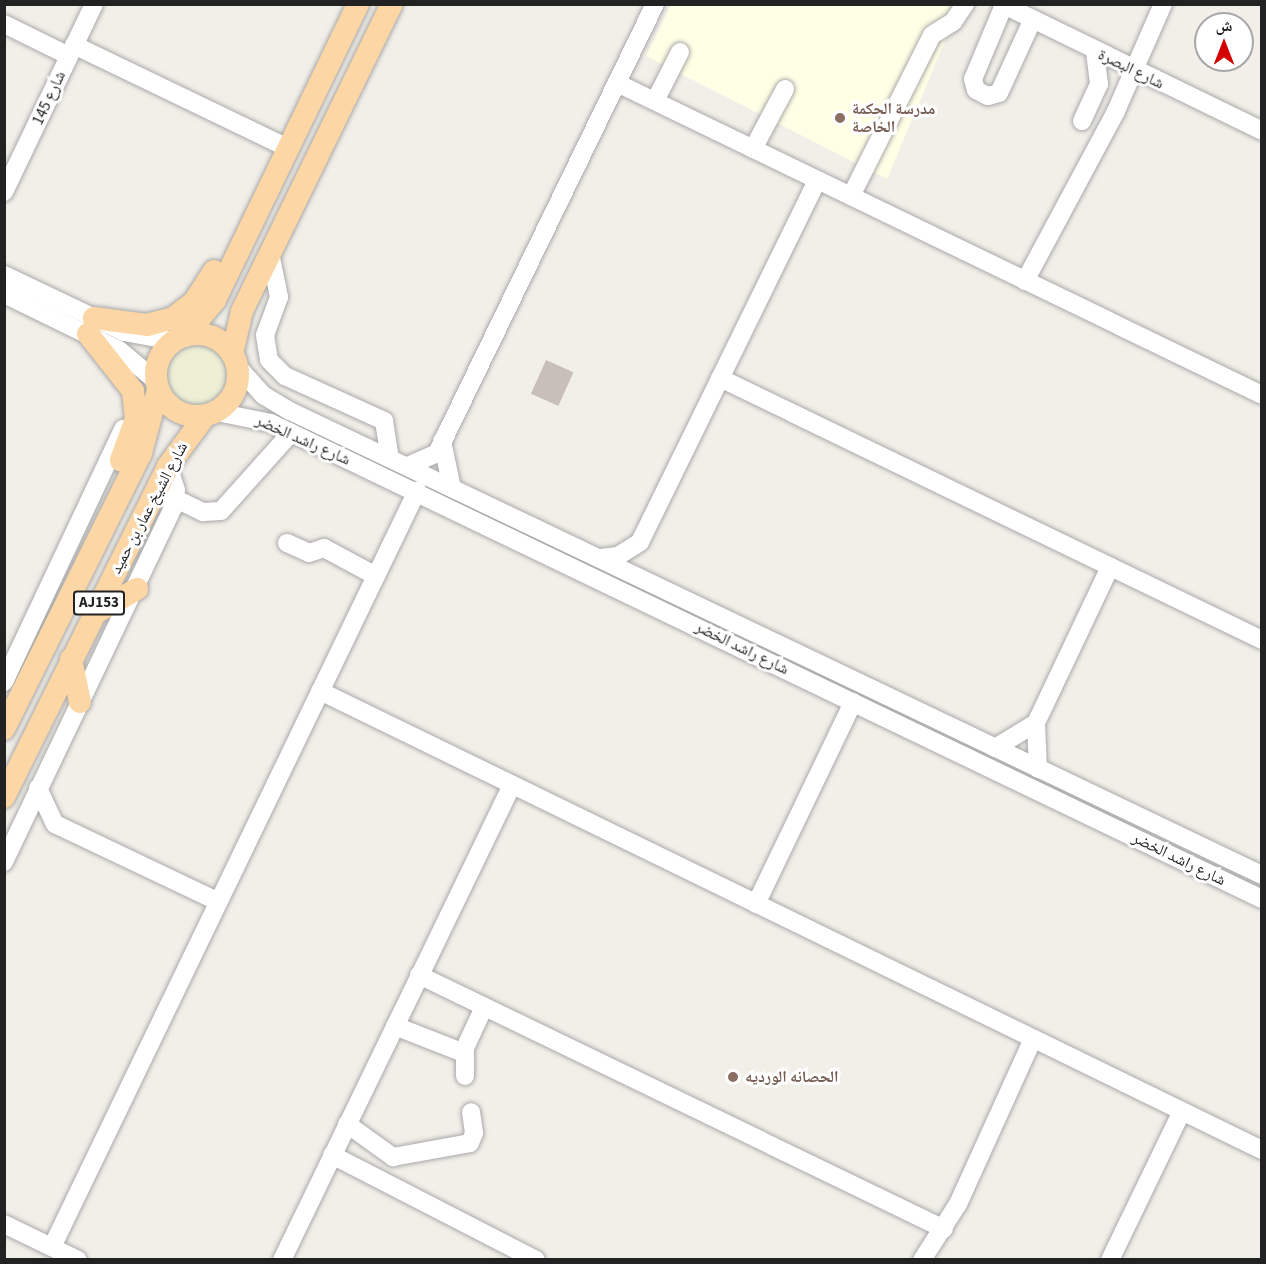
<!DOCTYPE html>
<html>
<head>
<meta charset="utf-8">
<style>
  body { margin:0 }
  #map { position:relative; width:1266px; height:1264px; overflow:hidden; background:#f2efe9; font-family:"Source Sans 3","Noto Naskh Arabic",sans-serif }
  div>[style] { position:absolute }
  .education>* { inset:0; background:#ffffe5 }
  .farmland>* { inset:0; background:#eef0d5 }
  .round { border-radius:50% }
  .building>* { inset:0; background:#c7bfb8; transform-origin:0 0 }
  .roads { filter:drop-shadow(0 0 2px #a9a9a9) drop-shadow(0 0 2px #a9a9a9) }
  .minor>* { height:18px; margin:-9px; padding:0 9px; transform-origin:9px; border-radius:9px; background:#fff }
  .major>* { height:22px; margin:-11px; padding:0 11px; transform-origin:11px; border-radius:11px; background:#fcd6a4 }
  .major>.ring { margin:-11px; padding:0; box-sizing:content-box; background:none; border:22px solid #fcd6a4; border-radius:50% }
  .dots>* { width:16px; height:16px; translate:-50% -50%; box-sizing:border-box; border:3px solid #fff; border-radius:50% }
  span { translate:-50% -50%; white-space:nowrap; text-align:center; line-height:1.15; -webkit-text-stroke:6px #fff; paint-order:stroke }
  .shield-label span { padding:2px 4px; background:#fff; border:2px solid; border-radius:4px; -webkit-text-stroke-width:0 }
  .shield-label { font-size:15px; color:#222; font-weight:700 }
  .street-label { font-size:16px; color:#222 }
  .education-label { font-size:16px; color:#785e54; font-weight:700 }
  .left { translate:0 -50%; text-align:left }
  .frame { position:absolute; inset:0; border:6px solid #222; pointer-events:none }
  .north { position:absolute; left:1194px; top:12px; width:60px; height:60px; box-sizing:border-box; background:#fff; border:2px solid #a7a7a7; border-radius:50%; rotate:0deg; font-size:16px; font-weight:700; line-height:24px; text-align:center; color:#222 }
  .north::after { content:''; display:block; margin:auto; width:21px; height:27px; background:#d40000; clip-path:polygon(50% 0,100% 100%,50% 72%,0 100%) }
</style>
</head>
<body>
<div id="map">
  <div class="education">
    <i style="clip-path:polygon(951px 4px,958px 10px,887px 179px,646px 56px,671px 5px)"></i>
  </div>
  <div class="farmland">
    <i class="round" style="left:153px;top:327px;width:80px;height:80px"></i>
  </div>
  <div class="building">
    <i style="left:546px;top:360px;width:30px;height:37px;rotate:24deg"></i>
  </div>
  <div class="roads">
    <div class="minor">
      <i style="left:1002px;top:4px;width:289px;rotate:26deg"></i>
      <i style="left:1004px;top:5px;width:80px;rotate:112.7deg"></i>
      <i style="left:973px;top:79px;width:11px;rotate:75deg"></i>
      <i style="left:976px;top:90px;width:13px;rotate:27deg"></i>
      <i style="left:988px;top:96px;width:11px;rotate:-15deg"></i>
      <i style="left:999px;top:93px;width:79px;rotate:-65.4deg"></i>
      <i style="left:4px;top:24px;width:72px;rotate:26.2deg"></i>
      <i style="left:74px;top:45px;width:235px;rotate:25.7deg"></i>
      <i style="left:617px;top:83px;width:716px;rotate:25.81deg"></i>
      <i style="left:655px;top:101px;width:55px;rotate:-63deg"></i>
      <i style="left:1082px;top:121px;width:41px;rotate:-65.3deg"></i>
      <i style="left:1099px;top:84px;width:32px;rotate:-97deg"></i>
      <i style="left:753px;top:149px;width:68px;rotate:-61.9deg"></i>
      <i style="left:4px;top:192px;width:208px;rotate:-64.4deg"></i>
      <i style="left:851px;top:196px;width:180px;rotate:-63.3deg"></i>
      <i style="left:932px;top:35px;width:25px;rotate:-32deg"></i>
      <i style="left:953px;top:22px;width:22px;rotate:-56deg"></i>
      <i style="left:270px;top:253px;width:45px;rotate:78.4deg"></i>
      <i style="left:279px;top:297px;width:40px;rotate:110.2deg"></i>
      <i style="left:265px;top:335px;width:25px;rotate:81deg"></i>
      <i style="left:269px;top:360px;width:23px;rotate:45deg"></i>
      <i style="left:285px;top:376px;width:109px;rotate:24.4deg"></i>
      <i style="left:384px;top:421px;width:37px;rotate:81deg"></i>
      <i style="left:4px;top:275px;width:133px;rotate:25.4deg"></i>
      <i style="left:124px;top:332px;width:51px;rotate:10.2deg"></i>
      <i style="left:1025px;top:281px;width:193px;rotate:-61.8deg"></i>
      <i style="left:1116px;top:111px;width:117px;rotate:-66.3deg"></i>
      <i style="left:4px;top:294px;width:128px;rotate:26deg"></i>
      <i style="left:119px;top:350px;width:47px;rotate:39.8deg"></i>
      <i style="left:237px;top:366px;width:39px;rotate:48deg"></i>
      <i style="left:263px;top:395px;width:31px;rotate:31deg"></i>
      <i style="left:290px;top:411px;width:1077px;rotate:25.52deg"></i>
      <i style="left:720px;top:378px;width:602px;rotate:25.8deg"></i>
      <i style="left:217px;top:412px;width:55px;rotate:11.5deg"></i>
      <i style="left:271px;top:423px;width:1099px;rotate:25.66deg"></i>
      <i style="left:442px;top:441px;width:48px;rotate:78deg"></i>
      <i style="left:408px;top:466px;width:32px;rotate:-24deg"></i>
      <i style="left:437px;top:453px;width:499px;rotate:-64.1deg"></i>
      <i style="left:176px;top:499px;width:30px;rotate:26deg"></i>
      <i style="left:203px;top:512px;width:18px;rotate:-3deg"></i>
      <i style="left:221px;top:511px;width:105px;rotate:-48.1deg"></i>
      <i style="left:287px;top:543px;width:24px;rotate:24deg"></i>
      <i style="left:309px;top:553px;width:16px;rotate:-18deg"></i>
      <i style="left:324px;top:548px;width:59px;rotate:28.3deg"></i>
      <i style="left:601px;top:558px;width:17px;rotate:-7deg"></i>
      <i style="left:618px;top:556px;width:26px;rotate:-32deg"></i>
      <i style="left:640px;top:542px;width:403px;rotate:-63.9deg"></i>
      <i style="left:4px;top:682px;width:280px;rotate:-64.8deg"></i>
      <i style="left:320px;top:691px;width:1048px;rotate:25.98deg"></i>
      <i style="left:1036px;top:723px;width:46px;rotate:87.5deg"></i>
      <i style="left:995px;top:748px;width:48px;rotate:-31.4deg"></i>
      <i style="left:1036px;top:723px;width:173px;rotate:-64.6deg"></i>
      <i style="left:38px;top:788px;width:40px;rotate:65deg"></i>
      <i style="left:55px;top:824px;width:179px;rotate:25.4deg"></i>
      <i style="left:4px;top:862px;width:392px;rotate:-64.5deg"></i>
      <i style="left:173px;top:508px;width:18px;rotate:-81deg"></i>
      <i style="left:176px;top:490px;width:25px;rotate:-108deg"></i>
      <i style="left:756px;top:904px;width:224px;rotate:-64.3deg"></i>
      <i style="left:419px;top:975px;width:583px;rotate:25.82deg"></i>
      <i style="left:395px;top:1026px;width:74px;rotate:21.4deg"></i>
      <i style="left:465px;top:1076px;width:28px;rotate:-90deg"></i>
      <i style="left:465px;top:1048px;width:45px;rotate:-65.1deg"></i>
      <i style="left:347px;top:1124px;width:57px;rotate:35.7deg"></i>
      <i style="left:393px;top:1157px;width:78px;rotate:-10.3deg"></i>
      <i style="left:470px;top:1143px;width:11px;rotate:-68deg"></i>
      <i style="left:474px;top:1133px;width:21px;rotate:-98deg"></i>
      <i style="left:332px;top:1155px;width:229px;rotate:27.2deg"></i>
      <i style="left:4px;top:1224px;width:82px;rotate:25.9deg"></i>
      <i style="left:52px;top:1247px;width:840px;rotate:-64.23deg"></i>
      <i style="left:282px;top:1260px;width:528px;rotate:-64.16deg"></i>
      <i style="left:922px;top:1260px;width:67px;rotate:-57.3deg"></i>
      <i style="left:958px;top:1204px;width:181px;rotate:-65.6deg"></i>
      <i style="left:1110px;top:1260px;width:165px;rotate:-64.2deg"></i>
    </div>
    <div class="major">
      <i style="left:94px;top:318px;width:53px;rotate:7.5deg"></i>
      <i style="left:147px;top:325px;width:27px;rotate:-15deg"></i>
      <i style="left:173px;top:318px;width:26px;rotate:-37deg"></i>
      <i style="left:194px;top:302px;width:37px;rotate:-57deg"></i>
      <i class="ring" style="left:156px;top:334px;width:60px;height:60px"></i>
      <i style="left:88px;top:334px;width:73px;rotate:51.7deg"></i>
      <i style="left:133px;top:391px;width:28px;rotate:84deg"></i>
      <i style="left:136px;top:419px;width:44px;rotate:110.1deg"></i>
      <i style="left:185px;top:336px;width:47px;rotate:-50.2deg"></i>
      <i style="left:215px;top:300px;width:329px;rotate:-64.2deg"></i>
      <i style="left:232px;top:354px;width:44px;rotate:-76.9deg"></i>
      <i style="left:242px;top:311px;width:342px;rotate:-64deg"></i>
      <i style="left:94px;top:614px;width:50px;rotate:-30.2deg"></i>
      <i style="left:71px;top:659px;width:44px;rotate:78.2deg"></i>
      <i style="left:4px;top:729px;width:308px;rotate:-63.6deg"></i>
      <i style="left:141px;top:453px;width:65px;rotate:-74.9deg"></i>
      <i style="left:4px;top:797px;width:369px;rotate:-63.6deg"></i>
      <i style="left:168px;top:466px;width:62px;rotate:-53.5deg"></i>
    </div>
  </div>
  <div class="dots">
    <i style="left:840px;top:118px;background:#8d6e63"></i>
    <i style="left:733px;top:1077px;background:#8d6e63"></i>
  </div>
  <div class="shield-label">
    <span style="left:99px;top:603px">AJ153</span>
  </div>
  <div class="street-label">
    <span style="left:1131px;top:69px;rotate:26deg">شارع البصرة</span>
    <span style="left:49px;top:98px;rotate:-65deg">شارع 145</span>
    <span style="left:303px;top:440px;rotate:24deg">شارع راشد الخضر</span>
    <span style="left:149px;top:508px;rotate:-62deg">شارع الشيخ عمار بن حميد</span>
    <span style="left:742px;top:648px;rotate:26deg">شارع راشد الخضر</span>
    <span style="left:1179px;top:859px;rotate:26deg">شارع راشد الخضر</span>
  </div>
  <div class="education-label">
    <span class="left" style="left:852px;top:118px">مدرسة الحكمة<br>الخاصة</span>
    <span class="left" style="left:745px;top:1077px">الحصانه الورديه</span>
  </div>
  <div class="frame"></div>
  <div class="north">ش</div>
</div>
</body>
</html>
